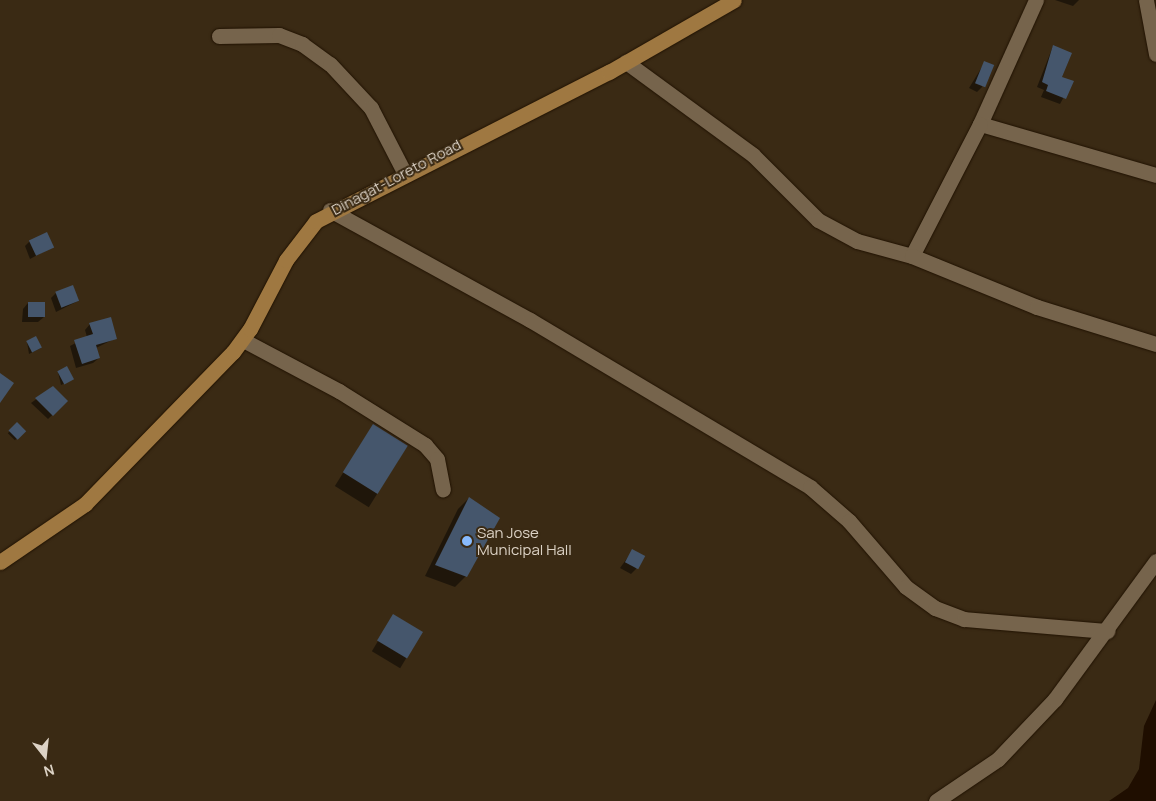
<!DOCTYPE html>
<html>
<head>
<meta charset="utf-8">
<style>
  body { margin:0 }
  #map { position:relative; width:1156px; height:801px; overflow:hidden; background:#3a2a14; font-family:Manrope,sans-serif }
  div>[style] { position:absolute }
  .water>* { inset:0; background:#1f0e00 }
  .shadow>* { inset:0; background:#0007; transform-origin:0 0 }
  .building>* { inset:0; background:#45566c; transform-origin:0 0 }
  .roads { filter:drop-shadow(0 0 1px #201200) drop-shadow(0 0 1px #201200) }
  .minor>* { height:15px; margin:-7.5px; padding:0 7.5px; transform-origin:7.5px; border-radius:7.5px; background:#76644c }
  .major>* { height:15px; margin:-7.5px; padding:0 7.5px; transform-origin:7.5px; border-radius:7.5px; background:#9f7841 }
  .dots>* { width:14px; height:14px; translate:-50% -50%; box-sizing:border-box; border:2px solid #3a2a14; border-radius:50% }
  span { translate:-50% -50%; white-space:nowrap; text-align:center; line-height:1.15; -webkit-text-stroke:4px #3a2a14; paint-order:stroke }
  .street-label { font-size:15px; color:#dcd2c5 }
  .poi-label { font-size:15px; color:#dcd2c5 }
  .left { translate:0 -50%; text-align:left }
  .north { position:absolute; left:20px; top:731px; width:50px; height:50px; -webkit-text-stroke:4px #3a2a14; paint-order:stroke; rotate:164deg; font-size:14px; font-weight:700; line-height:20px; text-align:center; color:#dcd2c5 }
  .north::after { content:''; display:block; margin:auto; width:18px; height:22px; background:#dcd2c5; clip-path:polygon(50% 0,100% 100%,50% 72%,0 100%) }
</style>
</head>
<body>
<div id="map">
  <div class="water">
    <i style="clip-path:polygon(1156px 700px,1156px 801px,1109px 801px,1128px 788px,1139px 769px,1144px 726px)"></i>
  </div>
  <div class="shadow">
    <i style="clip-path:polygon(1055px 0,1079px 0,1073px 6px)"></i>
    <i style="clip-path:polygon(1053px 46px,1061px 78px,1072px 82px,1060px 104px,1041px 97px,1044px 90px,1037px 87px)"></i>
    <i style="clip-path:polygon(985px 62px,982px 87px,977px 92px,969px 88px)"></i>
    <i style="clip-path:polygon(30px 241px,52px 247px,30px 259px,25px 246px)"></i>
    <i style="clip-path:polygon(56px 293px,78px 301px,56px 312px,51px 298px)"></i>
    <i style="clip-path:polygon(28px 303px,44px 317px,38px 322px,22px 322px,23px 309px)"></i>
    <i style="clip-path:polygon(90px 324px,116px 338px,96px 348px,99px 358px,93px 363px,76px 368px,70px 346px,87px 337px,85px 330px)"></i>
    <i style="clip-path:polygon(27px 342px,41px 348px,29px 354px)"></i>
    <i style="clip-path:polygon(58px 372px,70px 381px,61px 385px)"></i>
    <i style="clip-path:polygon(53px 387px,67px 401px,48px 419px,31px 403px)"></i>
    <i style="left:17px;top:424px;width:10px;height:13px;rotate:45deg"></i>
    <i style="left:373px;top:425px;width:40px;height:72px;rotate:32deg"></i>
    <i style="clip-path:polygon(469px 498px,466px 576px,455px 587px,425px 576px,458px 509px)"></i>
    <i style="clip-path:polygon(633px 550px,636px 569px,631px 574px,620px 568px)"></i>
    <i style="left:393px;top:616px;width:33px;height:41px;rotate:31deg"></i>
  </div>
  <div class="building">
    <i style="clip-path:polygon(1053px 45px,1072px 53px,1062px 77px,1074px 81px,1066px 99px,1046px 91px,1048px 85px,1042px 82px)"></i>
    <i style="left:984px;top:61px;width:11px;height:24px;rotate:22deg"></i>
    <i style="left:47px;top:232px;width:17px;height:20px;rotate:65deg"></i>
    <i style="left:73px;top:285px;width:17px;height:19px;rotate:69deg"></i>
    <i style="left:28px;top:302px;width:17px;height:15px"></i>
    <i style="clip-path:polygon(111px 317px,117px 339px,96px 345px,100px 358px,82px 364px,74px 340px,93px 334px,89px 323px)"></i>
    <i style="left:36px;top:336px;width:13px;height:11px;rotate:63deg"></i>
    <i style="left:67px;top:366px;width:15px;height:11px;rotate:62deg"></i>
    <i style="clip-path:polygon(0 373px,14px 383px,0 403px)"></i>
    <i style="clip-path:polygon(53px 386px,68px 401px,53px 416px,35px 398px)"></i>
    <i style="left:17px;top:422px;width:13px;height:12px;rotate:45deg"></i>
    <i style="left:373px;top:424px;width:41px;height:57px;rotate:32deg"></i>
    <i style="clip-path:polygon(469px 497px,500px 518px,467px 577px,435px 565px)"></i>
    <i style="left:632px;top:549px;width:15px;height:15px;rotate:28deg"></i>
    <i style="left:393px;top:614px;width:35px;height:31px;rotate:31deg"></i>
  </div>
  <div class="roads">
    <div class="minor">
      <i style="left:1146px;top:0;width:55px;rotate:79.5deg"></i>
      <i style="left:219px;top:36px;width:60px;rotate:-1deg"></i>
      <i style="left:279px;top:35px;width:25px;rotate:21deg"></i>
      <i style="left:302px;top:44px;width:34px;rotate:36deg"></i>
      <i style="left:330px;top:64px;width:60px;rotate:47deg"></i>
      <i style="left:371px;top:108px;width:72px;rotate:62.7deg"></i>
      <i style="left:626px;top:62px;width:157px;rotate:36.2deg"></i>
      <i style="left:753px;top:155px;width:92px;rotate:45deg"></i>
      <i style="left:818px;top:220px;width:44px;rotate:28.3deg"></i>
      <i style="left:857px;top:241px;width:57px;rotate:15.3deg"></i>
      <i style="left:980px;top:124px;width:136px;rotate:-65.7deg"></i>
      <i style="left:1156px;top:175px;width:183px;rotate:-163.8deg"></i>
      <i style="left:980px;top:124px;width:148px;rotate:117.3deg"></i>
      <i style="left:912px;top:256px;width:135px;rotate:22.2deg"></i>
      <i style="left:1037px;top:307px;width:125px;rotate:17.3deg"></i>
      <i style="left:330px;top:210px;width:228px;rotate:28.8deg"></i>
      <i style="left:530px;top:320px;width:326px;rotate:30.8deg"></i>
      <i style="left:810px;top:487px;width:52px;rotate:41.1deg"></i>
      <i style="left:849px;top:521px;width:87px;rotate:49.2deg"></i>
      <i style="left:906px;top:587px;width:36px;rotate:36deg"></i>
      <i style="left:935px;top:608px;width:31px;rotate:21deg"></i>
      <i style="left:964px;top:619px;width:144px;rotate:4.8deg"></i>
      <i style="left:243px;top:340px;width:109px;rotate:28deg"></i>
      <i style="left:339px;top:391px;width:102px;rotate:32.1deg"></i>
      <i style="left:425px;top:445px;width:18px;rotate:49deg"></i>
      <i style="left:437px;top:459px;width:31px;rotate:79deg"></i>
      <i style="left:936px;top:801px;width:75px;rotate:-34.1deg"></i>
      <i style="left:998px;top:759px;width:83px;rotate:-46.5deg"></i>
      <i style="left:1055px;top:699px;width:171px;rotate:-53.8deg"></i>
    </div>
    <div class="major">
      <i style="left:0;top:562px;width:103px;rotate:-34.3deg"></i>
      <i style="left:85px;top:504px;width:212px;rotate:-45.8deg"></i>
      <i style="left:233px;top:352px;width:29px;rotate:-54deg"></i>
      <i style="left:250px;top:329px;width:78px;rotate:-62.4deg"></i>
      <i style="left:286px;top:260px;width:49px;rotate:-52.4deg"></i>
      <i style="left:316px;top:221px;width:329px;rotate:-27deg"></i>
      <i style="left:609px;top:72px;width:144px;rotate:-29.9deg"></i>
    </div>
  </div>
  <div class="dots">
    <i style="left:467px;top:541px;background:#88bafc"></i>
  </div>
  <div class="street-label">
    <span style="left:396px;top:177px;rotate:-28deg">Dinagat-Loreto Road</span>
  </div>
  <div class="poi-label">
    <span class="left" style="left:477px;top:541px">San Jose<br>Municipal Hall</span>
  </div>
  <div class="north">N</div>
</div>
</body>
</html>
